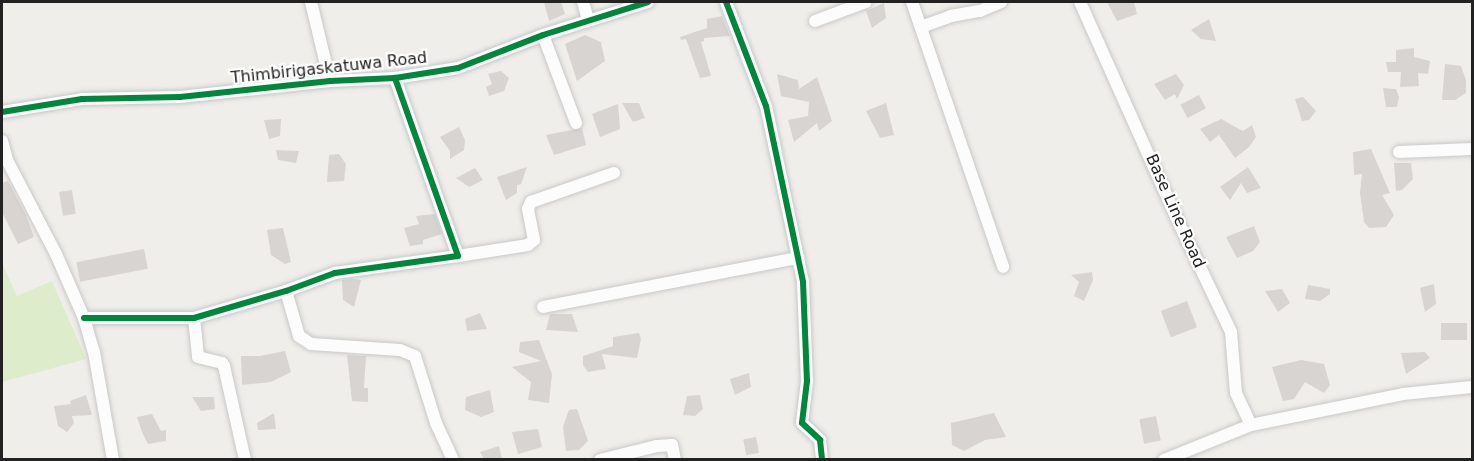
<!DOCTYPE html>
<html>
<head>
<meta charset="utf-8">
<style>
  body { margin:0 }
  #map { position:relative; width:1474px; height:461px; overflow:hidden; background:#f0eeeb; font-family:"DejaVu Sans",sans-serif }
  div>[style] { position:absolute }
  .grass>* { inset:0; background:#ddeccb }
  .building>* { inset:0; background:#d7d4d2; transform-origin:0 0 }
  .roads { filter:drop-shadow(0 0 2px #c9c8c7) drop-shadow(0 0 2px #c9c8c7) }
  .street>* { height:12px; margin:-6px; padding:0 6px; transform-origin:6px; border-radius:6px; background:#fdfcfc }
  .cycleway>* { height:6px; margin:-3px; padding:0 3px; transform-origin:3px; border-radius:3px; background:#00873e }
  span { translate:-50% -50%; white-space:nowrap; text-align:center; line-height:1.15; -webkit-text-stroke:4.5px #fff; paint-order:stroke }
  .street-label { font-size:16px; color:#222 }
  .frame { position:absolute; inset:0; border:3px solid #222; pointer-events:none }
</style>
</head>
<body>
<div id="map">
  <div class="grass">
    <i style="clip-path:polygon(2px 263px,17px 296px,52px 281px,86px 359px,2px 382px)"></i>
  </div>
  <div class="building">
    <i style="clip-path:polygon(544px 2px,561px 2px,565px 14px,549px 21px)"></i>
    <i style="clip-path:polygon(1107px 2px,1134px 2px,1137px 14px,1117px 21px)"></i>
    <i style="clip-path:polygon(884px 3px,886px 18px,872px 28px,866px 11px)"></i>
    <i style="clip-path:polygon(722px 16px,730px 36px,704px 38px,704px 41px,701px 42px,711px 76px,700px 78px,686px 39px,681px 40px,680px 37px,707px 28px,707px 19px)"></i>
    <i style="clip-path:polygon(1209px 19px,1216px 41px,1201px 39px,1191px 30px)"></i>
    <i style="clip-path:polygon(585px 35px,601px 42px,605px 61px,577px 81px,565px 44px)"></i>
    <i style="clip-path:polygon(1414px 48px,1414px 57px,1430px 61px,1428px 74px,1418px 73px,1419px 86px,1400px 87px,1401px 72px,1388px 72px,1386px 62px,1396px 62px,1396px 50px)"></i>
    <i style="clip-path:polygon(1445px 64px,1461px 66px,1466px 80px,1466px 93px,1455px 100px,1442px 100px)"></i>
    <i style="clip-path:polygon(501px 71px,509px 78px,504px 91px,489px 96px,486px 87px,492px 84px,488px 74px)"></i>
    <i style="clip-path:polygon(777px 74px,798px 80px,799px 89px,817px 77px,832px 121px,819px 131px,817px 123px,794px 142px,788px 120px,808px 116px,809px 102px,781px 96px)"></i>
    <i style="clip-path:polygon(1176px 74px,1184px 85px,1177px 99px,1175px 94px,1165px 100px,1154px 84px)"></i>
    <i style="clip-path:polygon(1383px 88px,1396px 89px,1399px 97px,1397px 107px,1386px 107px)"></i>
    <i style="left:1199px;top:95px;width:15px;height:21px;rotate:62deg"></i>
    <i style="clip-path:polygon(1303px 97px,1316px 111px,1309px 120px,1302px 121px,1295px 99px)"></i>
    <i style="clip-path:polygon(622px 103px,639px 103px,645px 118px,633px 122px)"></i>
    <i style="clip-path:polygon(886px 103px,894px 135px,880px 138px,866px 111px)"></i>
    <i style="clip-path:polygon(618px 104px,620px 129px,600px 137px,592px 114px)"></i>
    <i style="clip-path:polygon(281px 119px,280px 136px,269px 139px,264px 120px)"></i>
    <i style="clip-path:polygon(1221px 119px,1243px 131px,1252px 125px,1256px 137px,1249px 147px,1235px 158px,1219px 135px,1210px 142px,1200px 129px)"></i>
    <i style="clip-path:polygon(459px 127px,465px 140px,464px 150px,450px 159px,450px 151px,440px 137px)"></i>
    <i style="clip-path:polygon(582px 128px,586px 145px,554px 155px,546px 135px)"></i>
    <i style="clip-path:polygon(1371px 149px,1390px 193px,1382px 195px,1394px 215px,1386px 227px,1369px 228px,1364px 222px,1360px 193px,1362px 174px,1354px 175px,1353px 152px)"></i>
    <i style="clip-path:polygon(276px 150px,299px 151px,296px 163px,278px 160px)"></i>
    <i style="clip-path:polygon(339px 154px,346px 164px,344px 181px,327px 182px,329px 155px)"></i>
    <i style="clip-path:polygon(1394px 163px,1411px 163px,1413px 179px,1402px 190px,1396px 191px)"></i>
    <i style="clip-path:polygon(527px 167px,521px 184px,517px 185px,517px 193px,506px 200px,497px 177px)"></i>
    <i style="clip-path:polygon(1248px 167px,1261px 188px,1247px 193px,1241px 183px,1230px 200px,1220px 187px)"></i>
    <i style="clip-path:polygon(475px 168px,483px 180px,469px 187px,456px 178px)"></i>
    <i style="clip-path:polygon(8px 181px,26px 215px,34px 237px,18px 244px,2px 212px,2px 183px)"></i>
    <i style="left:72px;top:190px;width:24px;height:13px;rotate:81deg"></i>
    <i style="clip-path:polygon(435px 214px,442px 234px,423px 240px,423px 244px,410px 246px,404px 228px,419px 224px,416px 216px)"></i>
    <i style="clip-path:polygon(1254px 226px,1260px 242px,1253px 251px,1237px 258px,1226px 237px)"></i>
    <i style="clip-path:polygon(283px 228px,291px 262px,285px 264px,271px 255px,267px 230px)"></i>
    <i style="left:144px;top:249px;width:20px;height:69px;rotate:79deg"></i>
    <i style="clip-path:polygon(1092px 272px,1093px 280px,1084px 301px,1074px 296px,1079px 282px,1071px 275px)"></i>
    <i style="clip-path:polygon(353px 279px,361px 280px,354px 307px,343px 300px,342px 280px)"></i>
    <i style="clip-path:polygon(1434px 284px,1436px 304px,1425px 312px,1420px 288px)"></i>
    <i style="clip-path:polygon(1308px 285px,1330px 289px,1330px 294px,1320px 301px,1305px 299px)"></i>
    <i style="clip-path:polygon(1282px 289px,1290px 303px,1278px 312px,1265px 291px)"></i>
    <i style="left:1187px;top:301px;width:28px;height:28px;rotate:69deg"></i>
    <i style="clip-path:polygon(480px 313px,487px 329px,467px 331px,465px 319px)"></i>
    <i style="clip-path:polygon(550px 314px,572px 314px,578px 332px,546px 330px)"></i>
    <i style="left:1441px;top:323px;width:26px;height:17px"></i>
    <i style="clip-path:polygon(639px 333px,641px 339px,637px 358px,602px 354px,606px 369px,588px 372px,583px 365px,583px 356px,613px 346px,613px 337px)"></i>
    <i style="clip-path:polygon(539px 340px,552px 374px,549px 403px,528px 400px,531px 382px,512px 367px,541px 361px,519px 352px,520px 342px)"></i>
    <i style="clip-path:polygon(285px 351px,291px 372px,271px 382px,242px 385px,241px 356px,260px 356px)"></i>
    <i style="clip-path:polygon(1425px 352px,1430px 358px,1406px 374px,1401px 353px)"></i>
    <i style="clip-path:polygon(347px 355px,366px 356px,364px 388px,368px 388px,368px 402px,352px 401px)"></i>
    <i style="clip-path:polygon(1301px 360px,1324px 364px,1330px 385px,1324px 393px,1305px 382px,1294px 399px,1283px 401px,1272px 367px)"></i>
    <i style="clip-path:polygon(749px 373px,751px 387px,735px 395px,730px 379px)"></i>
    <i style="clip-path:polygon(490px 390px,494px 412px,481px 417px,465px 410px,466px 397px)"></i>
    <i style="clip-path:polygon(86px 395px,92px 415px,72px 416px,74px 423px,67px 432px,58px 426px,54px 406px,71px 404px,70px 401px)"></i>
    <i style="clip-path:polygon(700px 395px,703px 409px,695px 416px,683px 415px,687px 396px)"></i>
    <i style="clip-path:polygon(192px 397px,214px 397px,215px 409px,201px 411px)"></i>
    <i style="clip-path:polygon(577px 409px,588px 441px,579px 450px,566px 451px,563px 427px,569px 410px)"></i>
    <i style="clip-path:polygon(274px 413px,276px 429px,258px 430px,257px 423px)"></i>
    <i style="clip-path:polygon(994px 413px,1006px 437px,985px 440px,964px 451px,952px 445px,951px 423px)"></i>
    <i style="clip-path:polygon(152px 414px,161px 431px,166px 430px,166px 441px,148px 444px,142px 432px,137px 417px)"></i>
    <i style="left:1156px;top:416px;width:25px;height:17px;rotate:79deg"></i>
    <i style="clip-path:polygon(538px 429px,542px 447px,518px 454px,512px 432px)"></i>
    <i style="left:756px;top:437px;width:16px;height:13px;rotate:79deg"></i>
    <i style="clip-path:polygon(499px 446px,502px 459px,484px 459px,480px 452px)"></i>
  </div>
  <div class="roads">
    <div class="street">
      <i style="left:311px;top:2px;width:81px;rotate:76.5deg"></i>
      <i style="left:583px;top:2px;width:18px;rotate:74deg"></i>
      <i style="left:726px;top:2px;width:111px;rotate:69deg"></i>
      <i style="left:766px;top:106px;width:180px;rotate:78.1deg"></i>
      <i style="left:803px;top:282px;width:99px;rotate:87.7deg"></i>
      <i style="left:807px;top:381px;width:42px;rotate:96.8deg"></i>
      <i style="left:802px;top:423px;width:25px;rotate:43deg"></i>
      <i style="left:820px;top:440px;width:20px;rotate:84deg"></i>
      <i style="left:912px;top:2px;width:280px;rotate:71deg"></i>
      <i style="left:1080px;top:2px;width:235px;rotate:65.9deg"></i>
      <i style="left:1176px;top:217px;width:127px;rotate:64.4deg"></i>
      <i style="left:1231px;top:332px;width:61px;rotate:85.3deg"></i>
      <i style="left:1236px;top:393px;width:35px;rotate:65deg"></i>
      <i style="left:815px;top:21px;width:54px;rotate:-20.4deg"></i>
      <i style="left:921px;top:27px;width:32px;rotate:-20deg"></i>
      <i style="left:951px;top:16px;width:29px;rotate:-10deg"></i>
      <i style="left:980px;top:11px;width:23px;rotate:-23deg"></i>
      <i style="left:543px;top:35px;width:94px;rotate:69.4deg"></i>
      <i style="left:2px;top:112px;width:81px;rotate:-9.2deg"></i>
      <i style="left:82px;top:99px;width:98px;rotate:-1.2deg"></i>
      <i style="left:180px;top:97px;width:151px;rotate:-6.1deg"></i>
      <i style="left:330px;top:81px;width:65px;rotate:-2.6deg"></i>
      <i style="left:395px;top:78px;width:64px;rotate:-9deg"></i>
      <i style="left:458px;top:68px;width:91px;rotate:-21.2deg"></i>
      <i style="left:543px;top:35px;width:110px;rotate:-17.4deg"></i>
      <i style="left:2px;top:141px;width:20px;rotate:75deg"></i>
      <i style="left:7px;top:160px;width:106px;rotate:62.5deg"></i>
      <i style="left:56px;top:254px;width:70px;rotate:66.4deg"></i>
      <i style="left:84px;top:318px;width:35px;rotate:74deg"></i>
      <i style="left:94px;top:352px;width:110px;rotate:80deg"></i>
      <i style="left:1399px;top:152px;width:73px;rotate:-2.4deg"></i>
      <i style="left:458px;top:256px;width:71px;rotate:-8.9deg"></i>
      <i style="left:528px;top:245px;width:8px;rotate:-40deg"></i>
      <i style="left:534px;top:240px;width:32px;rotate:-101deg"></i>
      <i style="left:528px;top:209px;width:8px;rotate:-67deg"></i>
      <i style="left:531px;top:202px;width:88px;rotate:-19.3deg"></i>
      <i style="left:286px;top:291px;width:47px;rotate:73.9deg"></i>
      <i style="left:299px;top:336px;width:14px;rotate:34deg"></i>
      <i style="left:311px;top:344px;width:89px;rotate:3.9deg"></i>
      <i style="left:400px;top:350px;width:16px;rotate:22deg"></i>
      <i style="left:415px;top:356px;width:70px;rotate:72.6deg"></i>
      <i style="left:436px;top:423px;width:41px;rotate:65.3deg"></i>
      <i style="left:543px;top:307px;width:260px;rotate:-10.9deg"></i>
      <i style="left:84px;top:318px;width:110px"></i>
      <i style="left:194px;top:318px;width:96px;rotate:-16.4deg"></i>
      <i style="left:286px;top:291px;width:52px;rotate:-20.2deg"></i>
      <i style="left:335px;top:273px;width:124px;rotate:-7.9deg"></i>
      <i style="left:458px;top:256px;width:189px;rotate:-109.5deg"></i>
      <i style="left:194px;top:318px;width:39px;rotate:84deg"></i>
      <i style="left:198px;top:357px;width:25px;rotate:14deg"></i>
      <i style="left:222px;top:363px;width:4px;rotate:56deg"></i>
      <i style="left:224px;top:366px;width:96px;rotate:77.4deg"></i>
      <i style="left:600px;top:460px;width:59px;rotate:-13.8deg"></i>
      <i style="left:657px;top:446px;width:15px;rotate:-4deg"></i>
      <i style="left:672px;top:445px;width:15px;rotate:79deg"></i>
      <i style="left:1164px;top:460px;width:94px;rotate:-21.9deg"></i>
      <i style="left:1251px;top:425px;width:155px;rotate:-11.5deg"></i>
      <i style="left:1403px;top:394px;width:69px;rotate:-5.8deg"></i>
    </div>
  </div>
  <div class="cycleway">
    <i style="left:726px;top:2px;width:111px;rotate:69deg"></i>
    <i style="left:766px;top:106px;width:180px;rotate:78.1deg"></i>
    <i style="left:803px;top:282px;width:99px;rotate:87.7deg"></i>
    <i style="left:807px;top:381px;width:42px;rotate:96.8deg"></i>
    <i style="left:802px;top:423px;width:25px;rotate:43deg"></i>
    <i style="left:820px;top:440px;width:20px;rotate:84deg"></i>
    <i style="left:2px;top:112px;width:81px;rotate:-9.2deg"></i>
    <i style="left:82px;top:99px;width:98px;rotate:-1.2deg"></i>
    <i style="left:180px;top:97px;width:151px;rotate:-6.1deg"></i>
    <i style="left:330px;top:81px;width:65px;rotate:-2.6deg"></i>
    <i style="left:395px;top:78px;width:64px;rotate:-9deg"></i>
    <i style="left:458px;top:68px;width:91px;rotate:-21.2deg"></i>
    <i style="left:543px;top:35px;width:110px;rotate:-17.4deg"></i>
    <i style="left:84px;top:318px;width:110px"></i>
    <i style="left:194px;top:318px;width:96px;rotate:-16.4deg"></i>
    <i style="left:286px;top:291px;width:52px;rotate:-20.2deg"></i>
    <i style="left:335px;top:273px;width:124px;rotate:-7.9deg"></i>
    <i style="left:458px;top:256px;width:189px;rotate:-109.5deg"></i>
  </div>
  <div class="street-label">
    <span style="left:329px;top:68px;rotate:-6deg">Thimbirigaskatuwa Road</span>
    <span style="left:1175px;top:211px;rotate:66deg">Base Line Road</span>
  </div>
  <div class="frame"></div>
</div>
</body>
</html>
